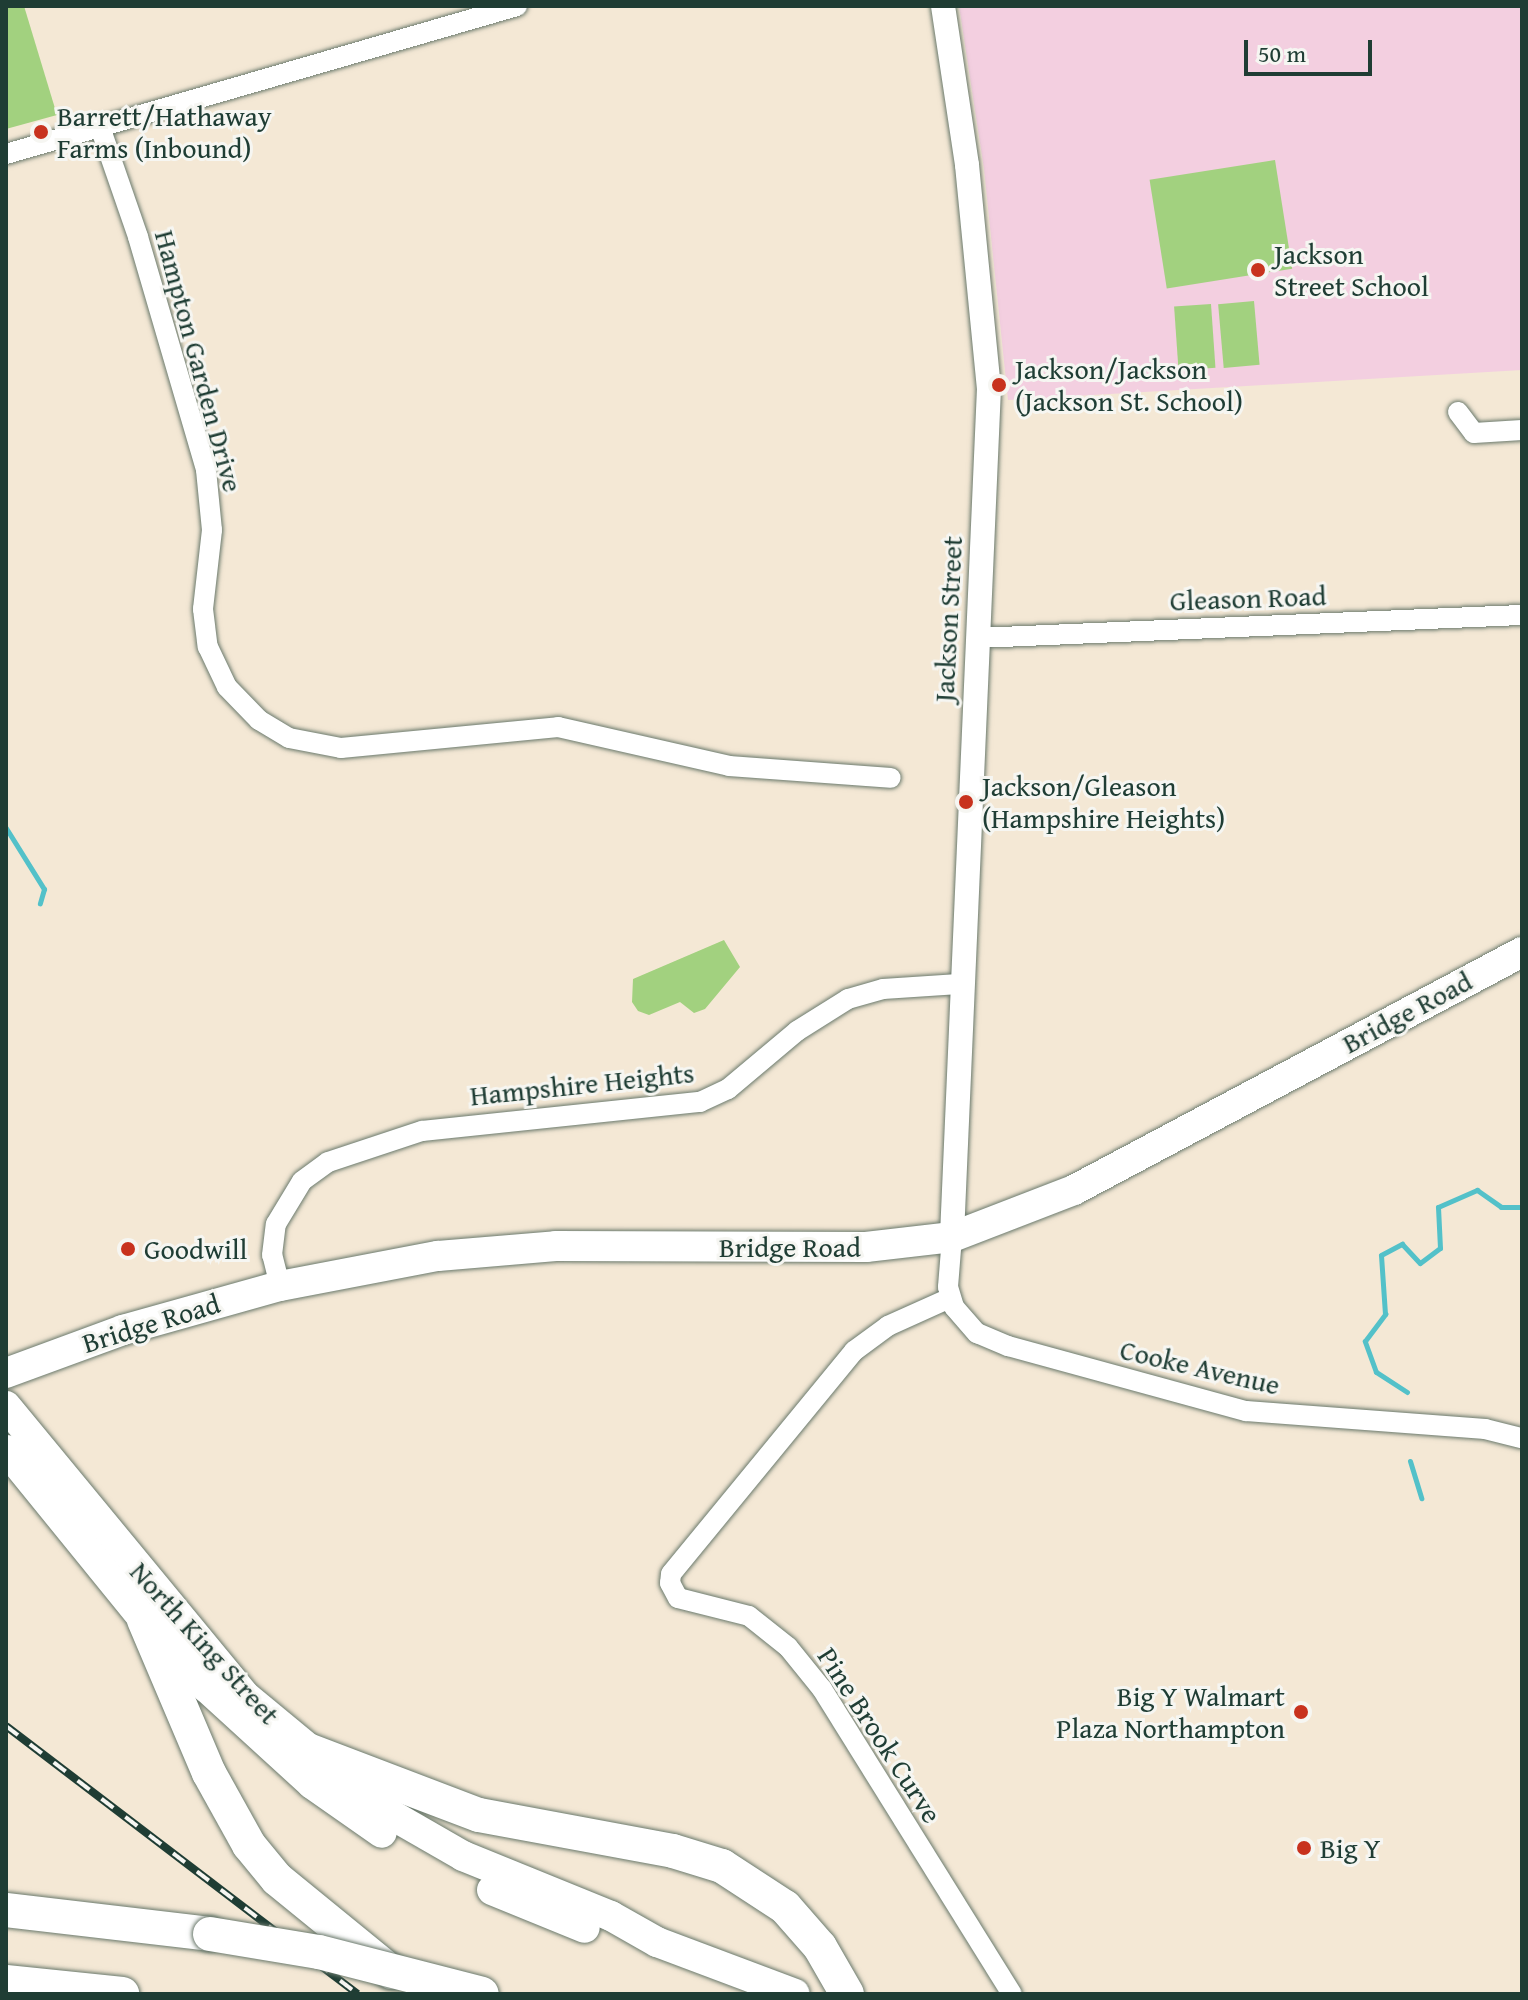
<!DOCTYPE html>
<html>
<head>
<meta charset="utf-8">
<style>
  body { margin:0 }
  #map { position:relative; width:1528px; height:2000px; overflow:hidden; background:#f4e8d5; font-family:"Gentium Book Plus",serif }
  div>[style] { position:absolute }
  .built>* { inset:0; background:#f3cfe0 }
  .green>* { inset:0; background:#a2d17f; transform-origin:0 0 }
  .stream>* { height:5px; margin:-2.5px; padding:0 2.5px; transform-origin:2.5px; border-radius:2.5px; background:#53c1c9 }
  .roads { filter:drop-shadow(0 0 2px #6a796c) drop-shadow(0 0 2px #6a796c) }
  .minor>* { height:20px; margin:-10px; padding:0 10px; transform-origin:10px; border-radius:10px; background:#fff }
  .tertiary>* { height:24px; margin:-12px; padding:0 12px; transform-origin:12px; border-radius:12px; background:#fff }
  .primary>* { height:30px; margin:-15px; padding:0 15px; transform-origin:15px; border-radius:15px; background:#fff }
  .motorway>* { height:34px; margin:-17px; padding:0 17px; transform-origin:17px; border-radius:17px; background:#fff }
  .rail>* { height:8px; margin-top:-4px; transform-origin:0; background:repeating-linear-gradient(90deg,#f6f6f2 0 15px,#1f3d34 0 30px); box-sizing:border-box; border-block:2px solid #1f3d34 }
  .bridges { filter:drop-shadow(0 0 2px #6a796c) drop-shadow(0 0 2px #6a796c) }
  .motorway-bridge>* { height:34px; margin:-17px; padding:0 17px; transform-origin:17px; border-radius:17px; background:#fff }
  .dots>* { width:22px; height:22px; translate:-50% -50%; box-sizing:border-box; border:4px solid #f6f6f2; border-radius:50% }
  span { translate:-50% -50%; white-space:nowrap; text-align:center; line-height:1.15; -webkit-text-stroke:6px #f6f6f2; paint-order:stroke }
  .poi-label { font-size:28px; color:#1f3d34 }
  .left { translate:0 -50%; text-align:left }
  .right { translate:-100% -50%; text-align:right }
  .street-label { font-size:28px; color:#1f3d34 }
  .frame { position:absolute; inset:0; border:8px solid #1f3d34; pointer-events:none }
  .scale { position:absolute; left:1244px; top:40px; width:128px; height:36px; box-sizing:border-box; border:4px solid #1f3d34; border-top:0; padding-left:10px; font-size:24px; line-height:28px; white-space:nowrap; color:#1f3d34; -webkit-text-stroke:6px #f6f6f2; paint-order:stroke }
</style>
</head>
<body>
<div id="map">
  <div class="built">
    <i style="clip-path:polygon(959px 6px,1522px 6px,1522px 370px,1008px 400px,984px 169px)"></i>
  </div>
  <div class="green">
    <i style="clip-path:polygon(6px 6px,24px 6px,57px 115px,6px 129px)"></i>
    <i style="left:1275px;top:160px;width:110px;height:127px;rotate:81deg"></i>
    <i style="left:1254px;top:301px;width:64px;height:36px;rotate:85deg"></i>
    <i style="left:1211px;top:304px;width:64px;height:37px;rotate:86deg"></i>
    <i style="clip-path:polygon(724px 940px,740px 967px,705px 1009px,694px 1013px,680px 1002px,649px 1015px,638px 1011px,632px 1002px,633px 979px)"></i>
  </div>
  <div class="stream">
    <i style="left:6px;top:828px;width:72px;rotate:58.1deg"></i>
    <i style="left:44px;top:889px;width:15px;rotate:106deg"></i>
    <i style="left:1407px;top:1392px;width:37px;rotate:-147deg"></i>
    <i style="left:1376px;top:1372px;width:33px;rotate:-110deg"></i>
    <i style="left:1365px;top:1341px;width:34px;rotate:-53deg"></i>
    <i style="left:1385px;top:1314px;width:59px;rotate:-93.9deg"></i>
    <i style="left:1381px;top:1255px;width:24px;rotate:-28deg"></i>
    <i style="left:1402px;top:1244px;width:26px;rotate:47deg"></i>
    <i style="left:1420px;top:1263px;width:25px;rotate:-37deg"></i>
    <i style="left:1440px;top:1248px;width:41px;rotate:-92.8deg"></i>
    <i style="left:1438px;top:1207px;width:43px;rotate:-23.6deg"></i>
    <i style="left:1477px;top:1190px;width:29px;rotate:35deg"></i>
    <i style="left:1501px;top:1207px;width:21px"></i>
    <i style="left:1410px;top:1461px;width:39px;rotate:73deg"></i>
  </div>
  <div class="roads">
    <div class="minor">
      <i style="left:100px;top:127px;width:116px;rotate:70.9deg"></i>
      <i style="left:138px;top:237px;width:243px;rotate:73.7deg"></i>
      <i style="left:206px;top:470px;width:60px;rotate:84.3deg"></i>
      <i style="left:212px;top:530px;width:80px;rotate:96.5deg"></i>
      <i style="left:203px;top:609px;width:38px;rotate:83deg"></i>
      <i style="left:208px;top:647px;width:44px;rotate:64.6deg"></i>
      <i style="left:227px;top:687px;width:46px;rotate:45.9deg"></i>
      <i style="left:259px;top:720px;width:35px;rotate:31deg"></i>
      <i style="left:289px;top:738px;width:53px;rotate:10.9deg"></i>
      <i style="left:341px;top:748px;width:218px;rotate:-5.5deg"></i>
      <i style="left:558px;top:727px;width:175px;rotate:12.8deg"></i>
      <i style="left:729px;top:766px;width:162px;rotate:4.2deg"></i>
      <i style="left:6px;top:154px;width:532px;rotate:-16.15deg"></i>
      <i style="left:1458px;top:412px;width:26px;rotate:53deg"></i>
      <i style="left:1474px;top:433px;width:48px;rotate:-3.6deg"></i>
      <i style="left:977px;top:638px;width:545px;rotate:-2.42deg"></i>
      <i style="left:952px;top:1237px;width:50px;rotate:94.6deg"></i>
      <i style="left:948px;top:1287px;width:21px;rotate:73deg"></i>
      <i style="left:954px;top:1307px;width:35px;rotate:49deg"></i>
      <i style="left:977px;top:1333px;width:34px;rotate:23deg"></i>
      <i style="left:1008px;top:1346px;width:247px;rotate:15.3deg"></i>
      <i style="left:1246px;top:1411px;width:240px;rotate:4.3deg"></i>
      <i style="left:1485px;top:1429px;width:38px;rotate:14deg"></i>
      <i style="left:280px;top:1286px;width:32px;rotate:-104deg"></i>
      <i style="left:272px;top:1255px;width:31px;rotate:-83deg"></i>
      <i style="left:276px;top:1224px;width:50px;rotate:-58.8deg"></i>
      <i style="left:302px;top:1181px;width:32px;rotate:-36deg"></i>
      <i style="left:328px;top:1162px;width:99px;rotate:-18.3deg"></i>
      <i style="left:422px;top:1131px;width:280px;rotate:-6deg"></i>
      <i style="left:700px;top:1102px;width:31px;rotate:-25deg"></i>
      <i style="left:728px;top:1089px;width:90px;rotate:-40deg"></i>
      <i style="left:797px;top:1031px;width:60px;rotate:-32.1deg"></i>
      <i style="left:848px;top:999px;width:36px;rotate:-16deg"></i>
      <i style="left:883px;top:989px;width:76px;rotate:-3.8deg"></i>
      <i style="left:950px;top:1298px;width:68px;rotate:155.7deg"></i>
      <i style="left:888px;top:1326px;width:42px;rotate:143.7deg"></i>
      <i style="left:854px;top:1351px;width:288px;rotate:129.4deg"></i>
      <i style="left:671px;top:1574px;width:9px;rotate:96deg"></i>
      <i style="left:670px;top:1583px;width:17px;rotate:62deg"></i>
      <i style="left:678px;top:1598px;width:73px;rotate:14.2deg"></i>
      <i style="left:749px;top:1616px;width:50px;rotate:38.5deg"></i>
      <i style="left:788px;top:1647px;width:54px;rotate:51deg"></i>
      <i style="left:822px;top:1689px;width:359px;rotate:58.1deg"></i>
    </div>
    <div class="tertiary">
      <i style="left:943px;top:6px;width:161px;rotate:81.4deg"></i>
      <i style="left:967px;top:165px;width:224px;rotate:84.4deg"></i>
      <i style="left:989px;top:388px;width:850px;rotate:92.5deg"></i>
    </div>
    <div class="primary">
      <i style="left:6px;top:1373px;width:125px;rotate:-20.2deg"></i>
      <i style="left:123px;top:1330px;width:163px;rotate:-15.7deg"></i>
      <i style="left:280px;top:1286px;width:161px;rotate:-10.8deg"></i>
      <i style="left:438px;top:1256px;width:118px;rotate:-4.8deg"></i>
      <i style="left:556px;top:1246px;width:310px;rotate:0.2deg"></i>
      <i style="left:866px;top:1247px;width:87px;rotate:-6.6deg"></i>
      <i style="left:952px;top:1237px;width:131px;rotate:-21.1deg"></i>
      <i style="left:1074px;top:1190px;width:507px;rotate:-27.98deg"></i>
      <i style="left:6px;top:1406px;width:374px;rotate:50.5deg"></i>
      <i style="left:244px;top:1695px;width:180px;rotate:39.6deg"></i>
      <i style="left:383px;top:1810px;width:92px;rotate:29.9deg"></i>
      <i style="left:463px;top:1856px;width:160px;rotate:22.1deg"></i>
      <i style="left:611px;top:1916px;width:53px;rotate:29.5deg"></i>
      <i style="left:657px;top:1942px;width:147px;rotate:20.6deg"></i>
      <i style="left:6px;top:1450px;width:219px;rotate:50.9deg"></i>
      <i style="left:144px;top:1620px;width:93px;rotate:47.2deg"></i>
      <i style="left:207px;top:1688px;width:142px;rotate:42.4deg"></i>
      <i style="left:312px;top:1784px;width:85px;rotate:35deg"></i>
      <i style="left:492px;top:1890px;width:100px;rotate:22.2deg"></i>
    </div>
    <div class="motorway">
      <i style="left:144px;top:1620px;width:166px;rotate:67deg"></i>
      <i style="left:209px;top:1773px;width:82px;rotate:60.9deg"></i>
      <i style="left:249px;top:1845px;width:44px;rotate:50.5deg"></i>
      <i style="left:277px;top:1879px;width:147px;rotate:39.2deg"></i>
      <i style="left:305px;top:1749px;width:186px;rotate:20.8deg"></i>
      <i style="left:479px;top:1815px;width:197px;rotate:10.5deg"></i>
      <i style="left:673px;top:1851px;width:51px;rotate:17deg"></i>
      <i style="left:722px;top:1866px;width:75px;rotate:33.1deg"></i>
      <i style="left:785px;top:1907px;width:53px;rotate:48.8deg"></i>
      <i style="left:820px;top:1947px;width:54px;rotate:60.1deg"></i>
      <i style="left:6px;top:1910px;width:205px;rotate:6.7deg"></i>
      <i style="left:6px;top:1982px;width:117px;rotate:5.9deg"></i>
    </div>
  </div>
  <div class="rail">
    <i style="left:6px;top:1726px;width:442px;rotate:37.3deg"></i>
  </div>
  <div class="bridges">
    <div class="motorway-bridge">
      <i style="left:210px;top:1934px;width:110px;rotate:9.4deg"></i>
      <i style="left:319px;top:1952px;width:168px;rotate:14.4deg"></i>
    </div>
  </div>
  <div class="dots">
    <i style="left:41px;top:132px;background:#c8321e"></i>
    <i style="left:1258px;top:270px;background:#c8321e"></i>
    <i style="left:999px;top:385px;background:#c8321e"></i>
    <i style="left:966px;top:802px;background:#c8321e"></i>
    <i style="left:128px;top:1249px;background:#c8321e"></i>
    <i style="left:1301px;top:1712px;background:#c8321e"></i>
    <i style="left:1304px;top:1848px;background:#c8321e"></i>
  </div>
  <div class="poi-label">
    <span class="left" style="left:57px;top:132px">Barrett/Hathaway<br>Farms (Inbound)</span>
    <span class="left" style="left:1274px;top:270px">Jackson<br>Street School</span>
    <span class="left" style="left:1015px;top:385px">Jackson/Jackson<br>(Jackson St. School)</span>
    <span class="left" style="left:982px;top:802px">Jackson/Gleason<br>(Hampshire Heights)</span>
    <span class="left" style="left:144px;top:1249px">Goodwill</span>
    <span class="right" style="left:1285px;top:1712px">Big Y Walmart<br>Plaza Northampton</span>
    <span class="left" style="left:1320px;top:1848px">Big Y</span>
  </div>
  <div class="street-label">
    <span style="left:199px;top:361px;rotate:75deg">Hampton Garden Drive</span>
    <span style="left:1248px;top:598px;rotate:-2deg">Gleason Road</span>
    <span style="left:948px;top:619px;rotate:-87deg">Jackson Street</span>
    <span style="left:1407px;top:1012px;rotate:-28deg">Bridge Road</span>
    <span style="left:582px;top:1084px;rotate:-6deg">Hampshire Heights</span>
    <span style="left:790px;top:1247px">Bridge Road</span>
    <span style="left:151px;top:1323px;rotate:-17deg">Bridge Road</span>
    <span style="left:1200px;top:1367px;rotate:13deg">Cooke Avenue</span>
    <span style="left:205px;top:1643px;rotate:48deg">North King Street</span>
    <span style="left:880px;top:1735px;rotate:57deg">Pine Brook Curve</span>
  </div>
  <div class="frame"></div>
  <div class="scale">50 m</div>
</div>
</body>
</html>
